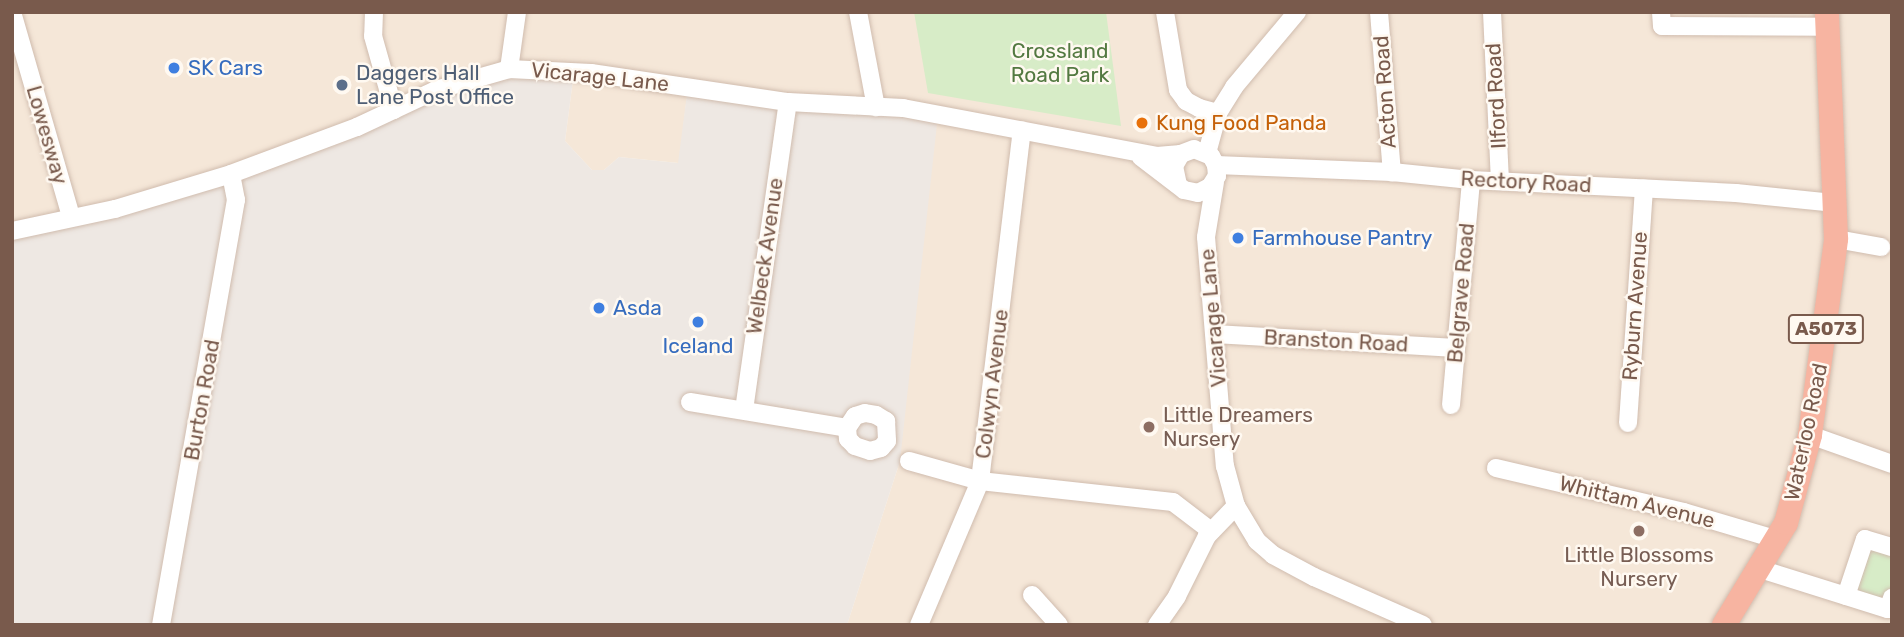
<!DOCTYPE html>
<html>
<head>
<meta charset="utf-8">
<style>
  body { margin:0 }
  #map { position:relative; width:1904px; height:637px; overflow:hidden; background:#fdf5ea; font-family:Rubik,sans-serif }
  div>[style] { position:absolute }
  .residential>* { inset:0; background:#f5e7d8 }
  .industrial>* { inset:0; background:#eee8e3 }
  .green>* { inset:0; background:#d7ecc7 }
  .roads { filter:drop-shadow(0 0 2px #d0bcae) drop-shadow(0 0 2px #d0bcae) }
  .minor>* { height:18px; margin:-9px; padding:0 9px; transform-origin:9px; border-radius:9px; background:#fff }
  .highway>* { height:24px; margin:-12px; padding:0 12px; transform-origin:12px; border-radius:12px; background:#f7b4a1 }
  .dots>* { width:19px; height:19px; translate:-50% -50%; box-sizing:border-box; border:4px solid #fff9f1; border-radius:50% }
  span { translate:-50% -50%; white-space:nowrap; text-align:center; line-height:1.15; -webkit-text-stroke:5px #fff9f1; paint-order:stroke }
  .shield-label span { padding:2px 5px; background:#fff9f1; border:2px solid; border-radius:5px; -webkit-text-stroke-width:0 }
  .shield-label { font-size:19px; color:#795a4c; font-weight:700 }
  .park-label { font-size:21px; color:#537941 }
  .shop-label { font-size:21px; color:#366cbe }
  .left { translate:0 -50%; text-align:left }
  .service-label { font-size:21px; color:#4e5e75 }
  .street-label { font-size:21px; color:#795a4c }
  .food-label { font-size:21px; color:#c56008 }
  .education-label { font-size:21px; color:#785e54 }
  .frame { position:absolute; inset:0; border:14px solid #795a4c; pointer-events:none }
</style>
</head>
<body>
<div id="map">
  <div class="residential">
    <i style="clip-path:polygon(12px 12px,1892px 12px,1892px 625px,847px 625px,900px 461px,688px 87px,679px 163px,619px 157px,604px 170px,592px 170px,565px 141px,574px 72px,260px 165px,12px 231px)"></i>
  </div>
  <div class="industrial">
    <i style="clip-path:polygon(574px 72px,565px 141px,592px 170px,604px 170px,619px 157px,678px 163px,688px 86px,938px 115px,900px 461px,847px 625px,12px 625px,12px 231px,115px 209px,479px 76px)"></i>
  </div>
  <div class="green">
    <i style="clip-path:polygon(914px 12px,1106px 12px,1121px 126px,928px 93px)"></i>
    <i style="clip-path:polygon(1865px 539px,1892px 547px,1892px 598px,1888px 609px,1846px 596px)"></i>
  </div>
  <div class="roads">
    <div class="minor">
      <i style="left:12px;top:12px;width:213px;rotate:73.9deg"></i>
      <i style="left:374px;top:12px;width:24px;rotate:92deg"></i>
      <i style="left:373px;top:36px;width:77px;rotate:74.2deg"></i>
      <i style="left:858px;top:12px;width:97px;rotate:79.3deg"></i>
      <i style="left:1165px;top:12px;width:79px;rotate:80.5deg"></i>
      <i style="left:1178px;top:90px;width:14px;rotate:54deg"></i>
      <i style="left:1186px;top:101px;width:15px;rotate:28deg"></i>
      <i style="left:1199px;top:108px;width:20px;rotate:15deg"></i>
      <i style="left:1379px;top:12px;width:161px;rotate:85.4deg"></i>
      <i style="left:1492px;top:12px;width:169px;rotate:87.3deg"></i>
      <i style="left:1661px;top:12px;width:14px;rotate:86deg"></i>
      <i style="left:1662px;top:26px;width:166px;rotate:0.3deg"></i>
      <i style="left:509px;top:69px;width:58px;rotate:-82deg"></i>
      <i style="left:1207px;top:153px;width:41px;rotate:-74.6deg"></i>
      <i style="left:1218px;top:113px;width:31px;rotate:-58deg"></i>
      <i style="left:1234px;top:87px;width:98px;rotate:-50deg"></i>
      <i style="left:1141px;top:157px;width:54px;rotate:37.5deg"></i>
      <i style="left:1184px;top:190px;width:14px;rotate:12deg"></i>
      <i style="left:1198px;top:193px;width:13px;rotate:-27deg"></i>
      <i style="left:1210px;top:187px;width:13px;rotate:-58deg"></i>
      <i style="left:1217px;top:176px;width:11px;rotate:-95deg"></i>
      <i style="left:1216px;top:165px;width:10px;rotate:-119deg"></i>
      <i style="left:1211px;top:156px;width:18px;rotate:-158deg"></i>
      <i style="left:1194px;top:149px;width:14px;rotate:159deg"></i>
      <i style="left:1181px;top:154px;width:14px;rotate:120deg"></i>
      <i style="left:1174px;top:166px;width:19px;rotate:78deg"></i>
      <i style="left:1216px;top:165px;width:176px;rotate:2.3deg"></i>
      <i style="left:1392px;top:172px;width:79px;rotate:5.8deg"></i>
      <i style="left:1471px;top:180px;width:265px;rotate:2.8deg"></i>
      <i style="left:1736px;top:193px;width:100px;rotate:5.8deg"></i>
      <i style="left:1215px;top:182px;width:56px;rotate:99.3deg"></i>
      <i style="left:1206px;top:237px;width:230px;rotate:85.3deg"></i>
      <i style="left:1225px;top:466px;width:41px;rotate:74.6deg"></i>
      <i style="left:1236px;top:506px;width:41px;rotate:59deg"></i>
      <i style="left:1257px;top:541px;width:21px;rotate:41deg"></i>
      <i style="left:1273px;top:555px;width:47px;rotate:28.2deg"></i>
      <i style="left:1314px;top:577px;width:119px;rotate:23.8deg"></i>
      <i style="left:12px;top:231px;width:105px;rotate:-12.1deg"></i>
      <i style="left:115px;top:209px;width:121px;rotate:-16.8deg"></i>
      <i style="left:231px;top:174px;width:134px;rotate:-20.5deg"></i>
      <i style="left:357px;top:127px;width:87px;rotate:-25.1deg"></i>
      <i style="left:436px;top:90px;width:76px;rotate:-16deg"></i>
      <i style="left:509px;top:69px;width:82px;rotate:2.8deg"></i>
      <i style="left:591px;top:73px;width:199px;rotate:8.4deg"></i>
      <i style="left:788px;top:102px;width:115px;rotate:3deg"></i>
      <i style="left:903px;top:108px;width:258px;rotate:10.7deg"></i>
      <i style="left:1157px;top:156px;width:24px;rotate:-5deg"></i>
      <i style="left:1836px;top:239px;width:46px;rotate:10.1deg"></i>
      <i style="left:1215px;top:334px;width:241px;rotate:3.3deg"></i>
      <i style="left:690px;top:402px;width:159px;rotate:9.4deg"></i>
      <i style="left:847px;top:428px;width:14px;rotate:-56deg"></i>
      <i style="left:855px;top:416px;width:10px;rotate:-17deg"></i>
      <i style="left:865px;top:413px;width:11px;rotate:10deg"></i>
      <i style="left:876px;top:415px;width:12px;rotate:31deg"></i>
      <i style="left:886px;top:421px;width:20px;rotate:87deg"></i>
      <i style="left:887px;top:441px;width:9px;rotate:131deg"></i>
      <i style="left:881px;top:448px;width:11px;rotate:165deg"></i>
      <i style="left:870px;top:451px;width:16px;rotate:-162deg"></i>
      <i style="left:855px;top:446px;width:10px;rotate:-135deg"></i>
      <i style="left:848px;top:439px;width:11px;rotate:-95deg"></i>
      <i style="left:1451px;top:405px;width:226px;rotate:-84.9deg"></i>
      <i style="left:744px;top:410px;width:311px;rotate:-81.9deg"></i>
      <i style="left:1628px;top:423px;width:235px;rotate:-86.1deg"></i>
      <i style="left:1810px;top:435px;width:87px;rotate:19.5deg"></i>
      <i style="left:909px;top:461px;width:74px;rotate:15.7deg"></i>
      <i style="left:980px;top:481px;width:194px;rotate:6.2deg"></i>
      <i style="left:1173px;top:502px;width:48px;rotate:37.3deg"></i>
      <i style="left:1496px;top:468px;width:193px;rotate:13.2deg"></i>
      <i style="left:1684px;top:512px;width:98px;rotate:16.6deg"></i>
      <i style="left:1760px;top:569px;width:134px;rotate:17.4deg"></i>
      <i style="left:1888px;top:609px;width:12px;rotate:-70deg"></i>
      <i style="left:1032px;top:595px;width:40px;rotate:48deg"></i>
      <i style="left:1846px;top:596px;width:60px;rotate:-71.6deg"></i>
      <i style="left:1865px;top:539px;width:28px;rotate:17deg"></i>
      <i style="left:161px;top:625px;width:432px;rotate:-80deg"></i>
      <i style="left:236px;top:200px;width:26px;rotate:-101deg"></i>
      <i style="left:919px;top:625px;width:156px;rotate:-67deg"></i>
      <i style="left:980px;top:481px;width:353px;rotate:-83.2deg"></i>
      <i style="left:1157px;top:625px;width:35px;rotate:-55deg"></i>
      <i style="left:1177px;top:596px;width:67px;rotate:-63.4deg"></i>
      <i style="left:1207px;top:536px;width:42px;rotate:-46deg"></i>
    </div>
    <div class="highway">
      <i style="left:1724px;top:625px;width:119px;rotate:-58.7deg"></i>
      <i style="left:1786px;top:523px;width:91px;rotate:-74.7deg"></i>
      <i style="left:1810px;top:435px;width:198px;rotate:-82.4deg"></i>
      <i style="left:1836px;top:239px;width:227px;rotate:-92.3deg"></i>
    </div>
  </div>
  <div class="dots">
    <i style="left:174px;top:68px;background:#3f7fe0"></i>
    <i style="left:342px;top:85px;background:#5c6f8a"></i>
    <i style="left:1142px;top:123px;background:#e8710a"></i>
    <i style="left:1238px;top:238px;background:#3f7fe0"></i>
    <i style="left:599px;top:308px;background:#3f7fe0"></i>
    <i style="left:698px;top:322px;background:#3f7fe0"></i>
    <i style="left:1149px;top:427px;background:#8d6e63"></i>
    <i style="left:1639px;top:531px;background:#8d6e63"></i>
  </div>
  <div class="shield-label">
    <span style="left:1826px;top:329px">A5073</span>
  </div>
  <div class="park-label">
    <span style="left:1060px;top:63px">Crossland<br>Road Park</span>
  </div>
  <div class="shop-label">
    <span class="left" style="left:188px;top:68px">SK Cars</span>
    <span class="left" style="left:1252px;top:238px">Farmhouse Pantry</span>
    <span class="left" style="left:613px;top:308px">Asda</span>
    <span style="left:698px;top:346px">Iceland</span>
  </div>
  <div class="service-label">
    <span class="left" style="left:356px;top:85px">Daggers Hall<br>Lane Post Office</span>
  </div>
  <div class="street-label">
    <span style="left:600px;top:77px;rotate:6deg">Vicarage Lane</span>
    <span style="left:1385px;top:92px;rotate:-94deg">Acton Road</span>
    <span style="left:1496px;top:96px;rotate:-93deg">Ilford Road</span>
    <span style="left:47px;top:135px;rotate:74deg">Lowesway</span>
    <span style="left:1526px;top:182px;rotate:3deg">Rectory Road</span>
    <span style="left:765px;top:256px;rotate:-82deg">Welbeck Avenue</span>
    <span style="left:1461px;top:293px;rotate:-85deg">Belgrave Road</span>
    <span style="left:1635px;top:306px;rotate:-86deg">Ryburn Avenue</span>
    <span style="left:1213px;top:318px;rotate:-95deg">Vicarage Lane</span>
    <span style="left:1336px;top:341px;rotate:3deg">Branston Road</span>
    <span style="left:992px;top:384px;rotate:-83deg">Colwyn Avenue</span>
    <span style="left:202px;top:400px;rotate:-80deg">Burton Road</span>
    <span style="left:1806px;top:432px;rotate:-78deg">Waterloo Road</span>
    <span style="left:1637px;top:502px;rotate:14deg">Whittam Avenue</span>
  </div>
  <div class="food-label">
    <span class="left" style="left:1156px;top:123px">Kung Food Panda</span>
  </div>
  <div class="education-label">
    <span class="left" style="left:1163px;top:427px">Little Dreamers<br>Nursery</span>
    <span style="left:1639px;top:567px">Little Blossoms<br>Nursery</span>
  </div>
  <div class="frame"></div>
</div>
</body>
</html>
